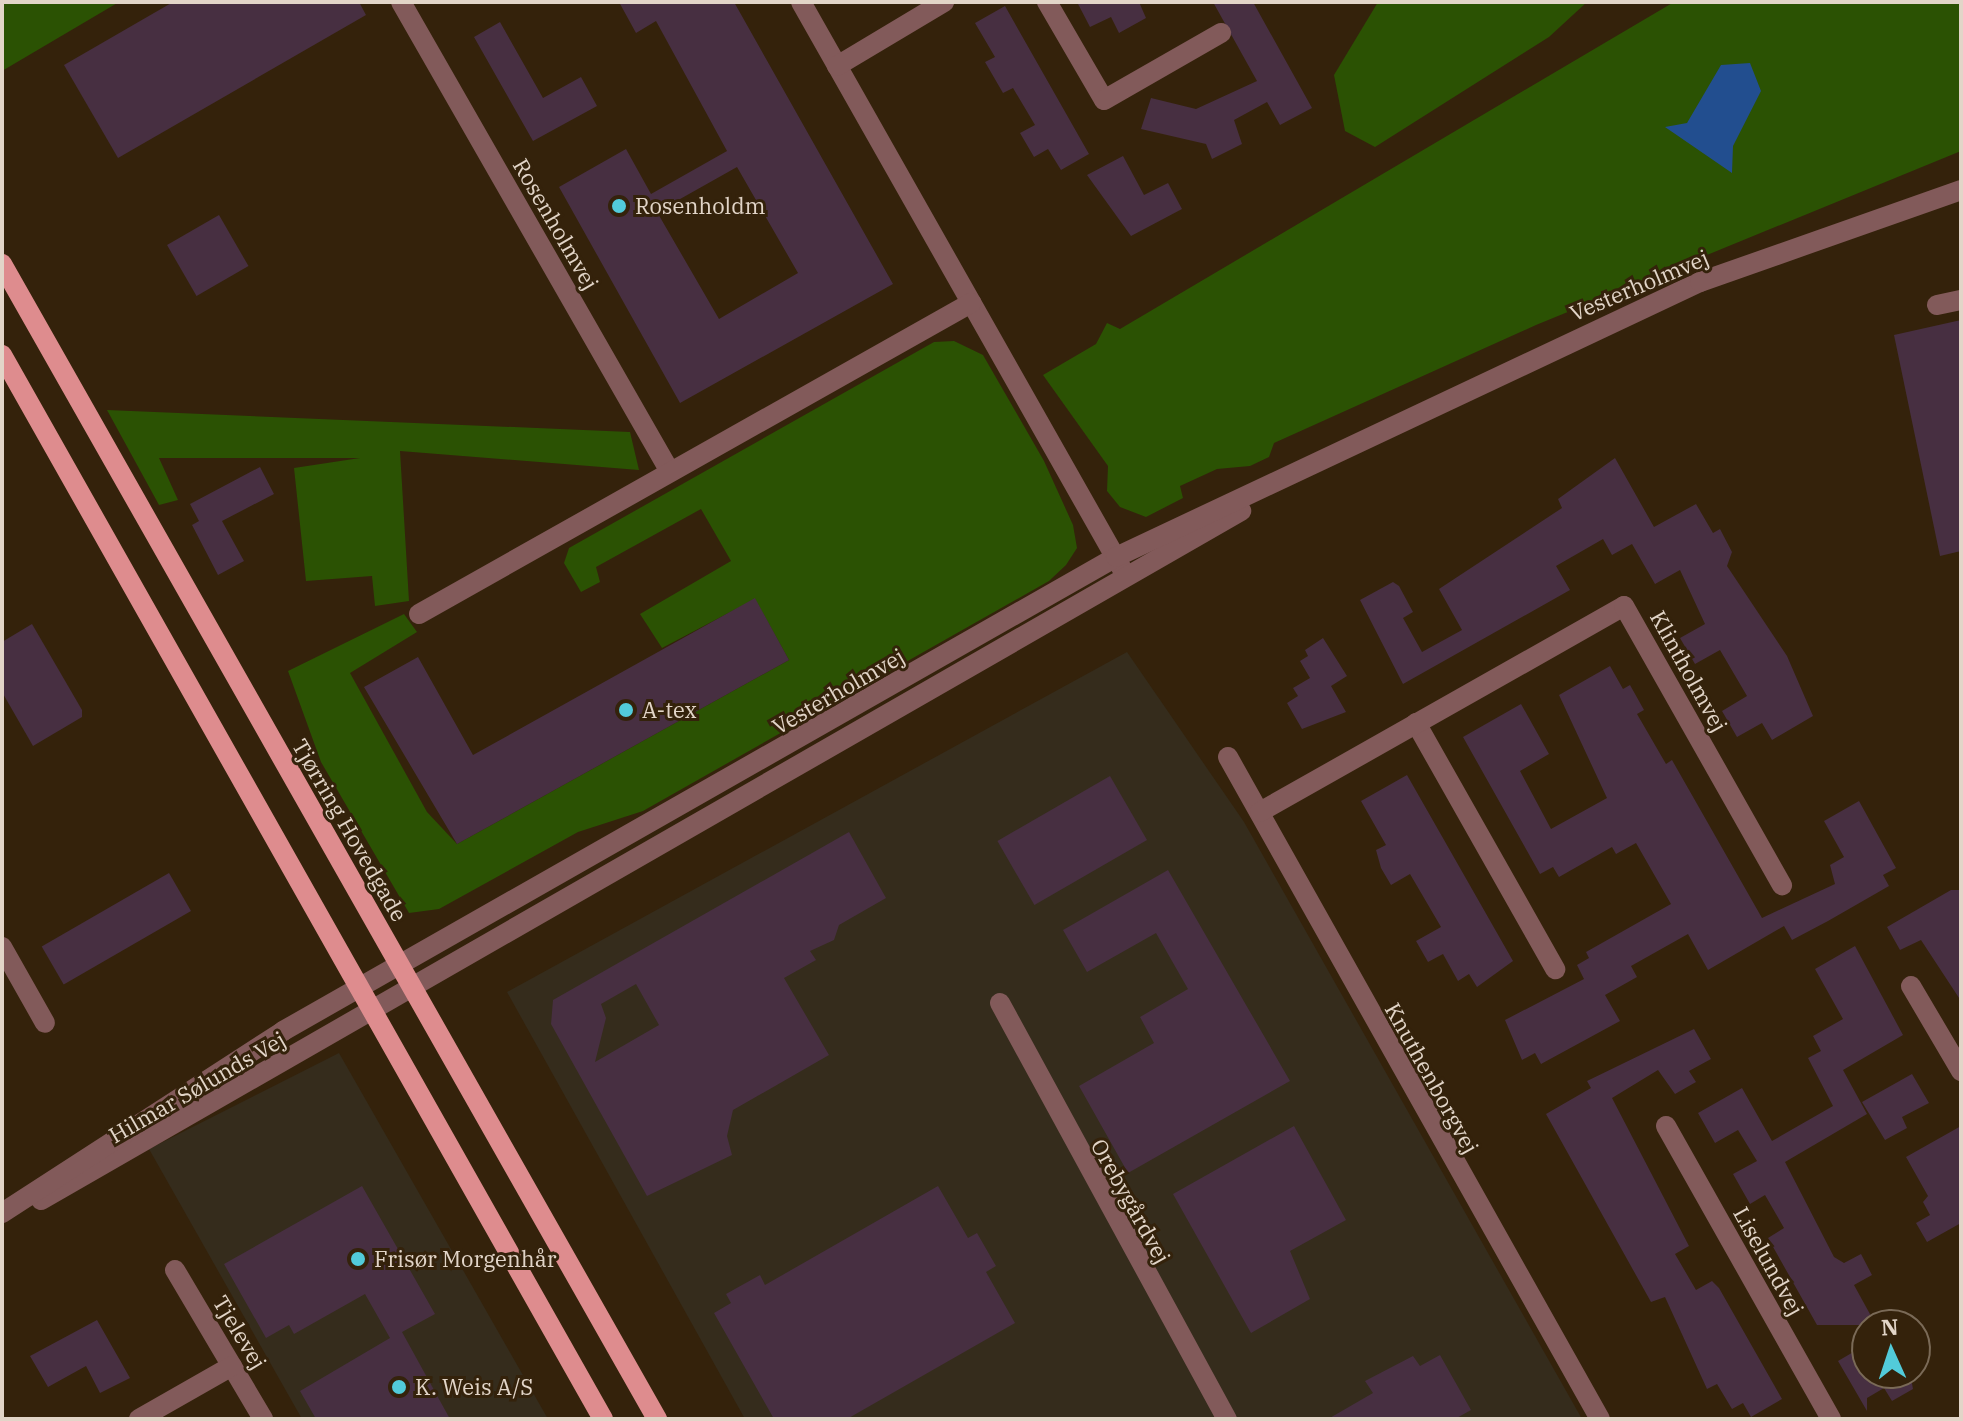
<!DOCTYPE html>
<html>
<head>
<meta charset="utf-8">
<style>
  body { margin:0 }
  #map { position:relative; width:1963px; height:1421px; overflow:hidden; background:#34220b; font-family:"IBM Plex Serif",serif }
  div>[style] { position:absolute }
  .industrial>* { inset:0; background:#352c1c }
  .green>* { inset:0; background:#2b5203 }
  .water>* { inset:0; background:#224e8f }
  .building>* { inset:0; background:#472f41; transform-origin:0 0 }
  .minor>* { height:20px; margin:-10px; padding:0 10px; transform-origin:10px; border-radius:10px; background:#825a5a }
  .major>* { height:20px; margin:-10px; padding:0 10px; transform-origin:10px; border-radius:10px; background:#de8c8e }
  .dots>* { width:22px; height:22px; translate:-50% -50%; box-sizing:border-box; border:4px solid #34220b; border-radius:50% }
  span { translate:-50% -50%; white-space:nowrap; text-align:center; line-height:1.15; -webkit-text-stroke:6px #34220b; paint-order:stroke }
  .poi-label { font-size:22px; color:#e2d5c8 }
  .left { translate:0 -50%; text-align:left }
  .street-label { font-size:22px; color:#e2d5c8 }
  .frame { position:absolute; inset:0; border:4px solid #e2d5c8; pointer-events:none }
  .north { position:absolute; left:1851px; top:1309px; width:80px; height:80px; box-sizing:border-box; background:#34220b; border:2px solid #7a6a57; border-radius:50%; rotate:357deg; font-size:22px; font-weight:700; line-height:32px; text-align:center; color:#e2d5c8 }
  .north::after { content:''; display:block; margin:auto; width:28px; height:36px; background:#52cbda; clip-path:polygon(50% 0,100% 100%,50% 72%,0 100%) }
</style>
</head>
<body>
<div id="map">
  <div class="industrial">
    <i style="clip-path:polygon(1127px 652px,1244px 822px,1582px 1419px,745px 1419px,507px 992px)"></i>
    <i style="clip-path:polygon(339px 1053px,548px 1419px,302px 1419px,149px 1149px)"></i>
  </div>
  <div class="green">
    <i style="clip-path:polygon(2px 2px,119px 2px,2px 71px)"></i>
    <i style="clip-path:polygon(1378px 2px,1587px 2px,1549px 37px,1375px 147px,1345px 131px,1334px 75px)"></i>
    <i style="clip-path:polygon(1674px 2px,1961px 2px,1961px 151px,1536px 325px,1274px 443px,1269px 457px,1250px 466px,1217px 469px,1180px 486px,1183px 498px,1146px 517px,1120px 507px,1107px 491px,1108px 466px,1043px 375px,1096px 344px,1107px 323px,1120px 329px)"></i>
    <i style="clip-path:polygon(954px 341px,983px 355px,1044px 461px,1073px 525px,1077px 548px,1066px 565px,1049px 581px,643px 811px,578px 832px,439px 909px,409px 913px,321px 762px,288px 671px,404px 614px,417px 632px,350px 673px,427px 812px,457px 844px,789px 660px,755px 599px,662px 648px,640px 614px,731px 561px,701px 509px,596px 567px,600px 582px,581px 592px,564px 563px,569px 548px,934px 342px)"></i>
    <i style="clip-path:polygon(107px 410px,630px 432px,639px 470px,400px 451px,409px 601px,375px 606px,372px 576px,306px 581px,294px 468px,360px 458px,159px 458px,178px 500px,159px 505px)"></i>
  </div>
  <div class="water">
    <i style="clip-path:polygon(1750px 63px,1761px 91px,1733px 146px,1732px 173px,1665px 127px,1687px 123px,1721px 65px)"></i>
  </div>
  <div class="building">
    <i style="clip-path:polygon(173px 2px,359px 2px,366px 15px,118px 158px,64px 65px)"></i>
    <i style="clip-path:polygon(evenodd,619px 2px,734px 2px,893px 284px,680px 403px,559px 187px,626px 149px,651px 194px,727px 151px,656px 21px,636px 33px,619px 2px,737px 167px,798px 273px,719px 319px,657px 212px,737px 167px)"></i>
    <i style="clip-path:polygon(1077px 2px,1139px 2px,1146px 18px,1119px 33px,1111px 17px,1090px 27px)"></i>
    <i style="clip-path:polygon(1213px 2px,1253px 2px,1312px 108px,1280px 125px,1267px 102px,1234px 120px,1242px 144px,1212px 159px,1206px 144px,1141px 129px,1151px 98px,1196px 109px,1257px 81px)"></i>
    <i style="clip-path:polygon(1005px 6px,1089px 154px,1061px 170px,1048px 149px,1034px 157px,1020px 133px,1035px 125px,1013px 88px,1003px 93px,985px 62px,995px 57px,975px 23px)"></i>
    <i style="clip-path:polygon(500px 22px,543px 98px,581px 77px,597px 106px,533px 141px,474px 37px)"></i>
    <i style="clip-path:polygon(1123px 156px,1144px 195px,1168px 183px,1182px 209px,1131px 236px,1087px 175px)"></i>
    <i style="left:219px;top:215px;width:59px;height:60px;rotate:60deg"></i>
    <i style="clip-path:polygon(1961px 320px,1961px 551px,1940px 556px,1894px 335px)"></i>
    <i style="clip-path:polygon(1615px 458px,1654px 527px,1696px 504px,1713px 533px,1720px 529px,1732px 552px,1727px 566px,1787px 656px,1813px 716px,1772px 740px,1762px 723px,1737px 737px,1722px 711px,1747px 696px,1720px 650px,1695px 664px,1680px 638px,1705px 624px,1680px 570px,1655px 584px,1632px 544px,1612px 555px,1603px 539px,1556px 566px,1570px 590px,1403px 684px,1360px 600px,1393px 582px,1399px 586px,1413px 612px,1403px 618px,1422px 652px,1462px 630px,1439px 589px,1562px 508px,1558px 499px)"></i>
    <i style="clip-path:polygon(260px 467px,274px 494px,222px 521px,244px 561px,218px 575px,192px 525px,199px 521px,190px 504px)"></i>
    <i style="clip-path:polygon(755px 598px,789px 660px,457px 844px,364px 687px,418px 657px,473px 755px)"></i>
    <i style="clip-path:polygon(32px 624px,82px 710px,82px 717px,33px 746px,2px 692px,2px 642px)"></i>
    <i style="clip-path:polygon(1323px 638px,1347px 676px,1331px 686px,1346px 712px,1302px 729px,1287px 703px,1298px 696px,1293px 688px,1310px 678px,1300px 661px,1308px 656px,1305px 650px)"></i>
    <i style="clip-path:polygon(1610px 666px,1623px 689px,1630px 685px,1644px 710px,1637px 714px,1666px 764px,1672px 760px,1762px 918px,1835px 884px,1830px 865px,1844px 857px,1824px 821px,1859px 801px,1896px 868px,1883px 875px,1889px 886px,1828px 921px,1792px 940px,1784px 926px,1708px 970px,1688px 934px,1631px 966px,1637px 977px,1605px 995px,1620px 1021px,1541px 1064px,1535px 1053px,1522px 1060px,1505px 1020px,1584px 979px,1577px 965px,1589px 958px,1586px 952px,1671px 904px,1636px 843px,1616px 854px,1612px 847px,1559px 877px,1553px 867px,1540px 874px,1463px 737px,1521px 704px,1549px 754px,1520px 771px,1551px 829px,1607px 798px,1559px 695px)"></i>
    <i style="clip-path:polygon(1407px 775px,1513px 961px,1477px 987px,1469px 974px,1458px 981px,1443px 954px,1428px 962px,1416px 941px,1441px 927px,1410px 874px,1391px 885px,1381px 868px,1376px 850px,1386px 845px,1361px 801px)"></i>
    <i style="left:1110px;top:776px;width:74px;height:130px;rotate:60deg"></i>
    <i style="clip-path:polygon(evenodd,849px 832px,886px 898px,839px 925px,834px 940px,810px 951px,816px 960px,784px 978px,829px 1055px,733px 1110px,727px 1136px,732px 1155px,647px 1196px,551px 1024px,553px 1000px,849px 832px,636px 984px,659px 1025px,595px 1062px,606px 1018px,601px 1004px,636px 984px)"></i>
    <i style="clip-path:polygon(1168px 870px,1290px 1081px,1128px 1173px,1079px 1086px,1154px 1043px,1140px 1017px,1188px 989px,1156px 933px,1087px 972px,1063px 930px)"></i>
    <i style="left:169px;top:873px;width:44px;height:147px;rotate:60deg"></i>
    <i style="clip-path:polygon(1951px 890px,1961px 890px,1961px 1001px,1921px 940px,1900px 950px,1887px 927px)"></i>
    <i style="clip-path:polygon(1855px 946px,1903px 1035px,1843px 1070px,1867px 1114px,1785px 1162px,1834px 1257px,1844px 1263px,1861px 1254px,1872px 1275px,1854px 1285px,1876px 1325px,1817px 1325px,1768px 1238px,1784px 1228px,1765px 1195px,1750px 1204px,1733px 1174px,1757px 1161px,1738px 1130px,1715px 1143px,1698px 1113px,1742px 1088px,1772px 1141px,1833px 1106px,1808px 1058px,1821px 1051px,1813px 1036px,1843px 1019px,1815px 969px)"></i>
    <i style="clip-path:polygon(1694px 1029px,1711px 1059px,1689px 1071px,1696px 1082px,1675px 1094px,1658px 1070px,1612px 1098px,1689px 1246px,1675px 1254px,1696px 1290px,1712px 1281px,1719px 1288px,1782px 1399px,1751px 1417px,1743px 1403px,1732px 1409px,1717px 1384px,1707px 1389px,1665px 1297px,1651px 1302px,1546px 1114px,1591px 1088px,1587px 1081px)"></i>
    <i style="clip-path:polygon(1912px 1074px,1929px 1103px,1902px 1117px,1907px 1128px,1885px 1140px,1862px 1102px)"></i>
    <i style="clip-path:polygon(1294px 1126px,1346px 1220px,1290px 1251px,1310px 1299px,1251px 1333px,1173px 1194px)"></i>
    <i style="clip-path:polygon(1961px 1126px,1961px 1223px,1927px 1242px,1916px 1223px,1930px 1215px,1923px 1202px,1928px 1196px,1906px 1157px)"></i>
    <i style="clip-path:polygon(362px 1186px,435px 1314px,402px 1332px,450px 1419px,316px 1419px,300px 1391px,390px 1338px,365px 1294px,294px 1334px,289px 1325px,266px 1338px,224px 1264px)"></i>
    <i style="clip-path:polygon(938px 1186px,968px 1238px,977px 1233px,996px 1266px,986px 1272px,1015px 1323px,847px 1419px,774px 1419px,714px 1313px,731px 1303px,726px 1294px,760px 1275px,765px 1285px)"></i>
    <i style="clip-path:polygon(97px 1320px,130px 1378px,100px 1393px,86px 1366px,48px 1387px,30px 1356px)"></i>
    <i style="clip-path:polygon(1867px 1344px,1867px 1373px,1910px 1373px,1913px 1389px,1892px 1401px,1884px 1388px,1867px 1398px,1867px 1411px,1838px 1361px)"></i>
    <i style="clip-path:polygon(1440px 1355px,1471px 1410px,1455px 1419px,1328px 1419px,1373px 1393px,1365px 1381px,1413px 1356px,1420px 1366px)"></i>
  </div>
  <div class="minor">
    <i style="left:401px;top:2px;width:539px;rotate:60.2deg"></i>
    <i style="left:801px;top:2px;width:652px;rotate:60.48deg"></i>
    <i style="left:1047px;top:2px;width:113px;rotate:59.8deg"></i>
    <i style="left:1104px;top:100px;width:135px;rotate:-29.8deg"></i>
    <i style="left:837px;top:66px;width:125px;rotate:-30.9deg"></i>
    <i style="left:1937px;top:305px;width:25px;rotate:-12deg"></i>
    <i style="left:419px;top:614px;width:634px;rotate:-29.4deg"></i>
    <i style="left:1416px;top:723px;width:283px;rotate:60.5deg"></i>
    <i style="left:1228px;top:757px;width:759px;rotate:60.67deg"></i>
    <i style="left:1260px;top:812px;width:418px;rotate:-29.5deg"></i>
    <i style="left:1624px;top:606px;width:321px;rotate:60.5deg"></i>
    <i style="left:2px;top:947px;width:87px;rotate:60.5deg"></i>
    <i style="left:1911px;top:986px;width:99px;rotate:59.5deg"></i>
    <i style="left:1000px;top:1003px;width:474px;rotate:61.4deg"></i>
    <i style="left:1666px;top:1126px;width:336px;rotate:60.6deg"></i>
    <i style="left:41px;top:1200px;width:1384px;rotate:-29.86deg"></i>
    <i style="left:2px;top:1213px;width:335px;rotate:-32.9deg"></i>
    <i style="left:283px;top:1031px;width:958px;rotate:-29.64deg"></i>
    <i style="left:1116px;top:557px;width:646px;rotate:-25.22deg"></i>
    <i style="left:1700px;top:282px;width:277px;rotate:-19.4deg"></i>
    <i style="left:175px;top:1270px;width:173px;rotate:59.4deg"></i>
    <i style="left:139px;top:1419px;width:107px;rotate:-29.7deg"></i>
  </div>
  <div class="major">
    <i style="left:2px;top:264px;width:1328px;rotate:60.44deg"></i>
    <i style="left:2px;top:355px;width:1222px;rotate:60.54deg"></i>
  </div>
  <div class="dots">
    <i style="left:619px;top:206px;background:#52cbda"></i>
    <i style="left:626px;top:710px;background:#52cbda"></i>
    <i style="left:358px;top:1259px;background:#52cbda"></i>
    <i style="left:399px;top:1387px;background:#52cbda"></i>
  </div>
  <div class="poi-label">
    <span class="left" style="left:635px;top:206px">Rosenholdm</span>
    <span class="left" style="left:642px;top:710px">A-tex</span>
    <span class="left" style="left:374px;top:1259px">Frisør Morgenhår</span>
    <span class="left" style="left:415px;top:1387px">K. Weis A/S</span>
  </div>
  <div class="street-label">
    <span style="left:556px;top:224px;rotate:60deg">Rosenholmvej</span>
    <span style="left:1639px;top:285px;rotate:-23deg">Vesterholmvej</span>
    <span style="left:1689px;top:671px;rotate:61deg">Klintholmvej</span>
    <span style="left:838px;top:691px;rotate:-30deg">Vesterholmvej</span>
    <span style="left:350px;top:830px;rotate:60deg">Tjørring Hovedgade</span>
    <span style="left:1432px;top:1078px;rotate:61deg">Knuthenborgvej</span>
    <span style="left:197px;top:1087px;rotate:-30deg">Hilmar Sølunds Vej</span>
    <span style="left:1131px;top:1201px;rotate:61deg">Orebygårdvej</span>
    <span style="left:1769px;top:1261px;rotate:61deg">Liselundvej</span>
    <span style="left:240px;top:1332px;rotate:59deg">Tjelevej</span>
  </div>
  <div class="frame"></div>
  <div class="north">N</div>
</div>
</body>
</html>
